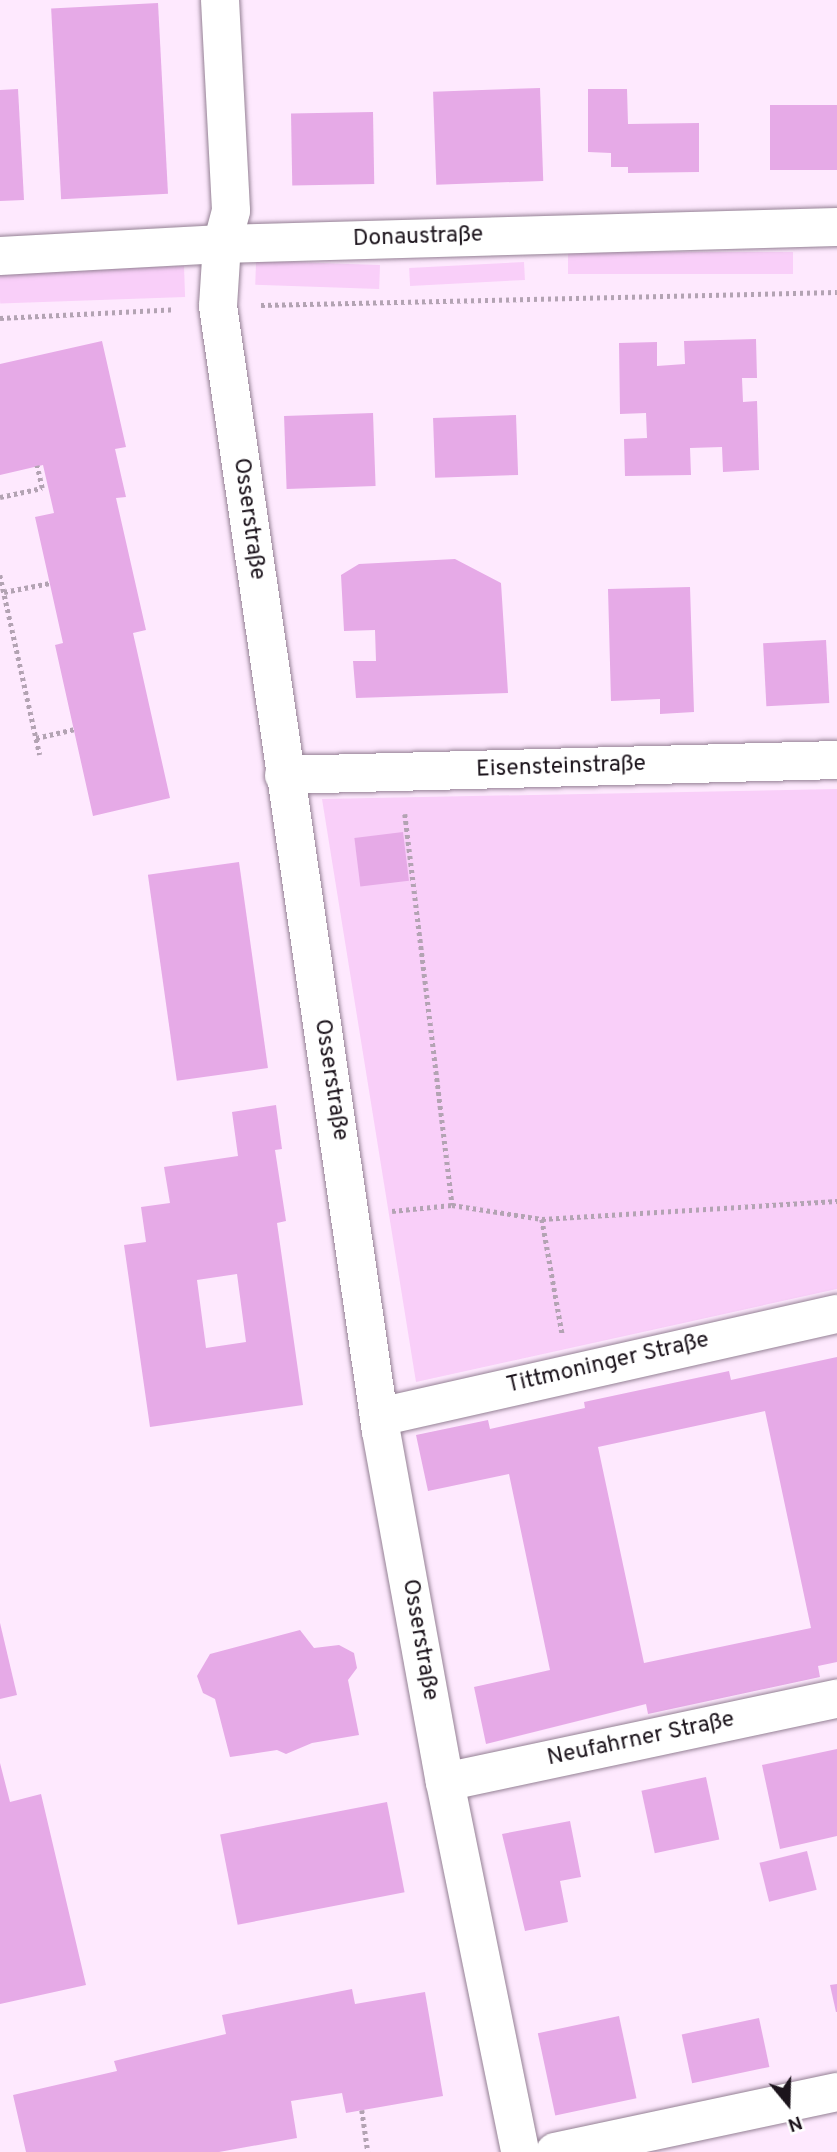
<!DOCTYPE html>
<html>
<head>
<meta charset="utf-8">
<style>
  body { margin:0 }
  #map { position:relative; width:837px; height:2152px; overflow:hidden; background:#fee9fe; font-family:Overpass,sans-serif }
  div>[style] { position:absolute }
  .green>* { inset:0; background:#f9cff9; transform-origin:0 0 }
  .building>* { inset:0; background:#e6aae7; transform-origin:0 0 }
  .path>* { height:4.5px; margin-top:-2.25px; transform-origin:0; background:repeating-linear-gradient(90deg,#b3a3b3 0 3.5px,transparent 0 7px) }
  .roads { filter:drop-shadow(0 0 2px #948194) drop-shadow(0 0 2px #948194) }
  .minor>* { height:38px; margin:-19px; padding:0 19px; transform-origin:19px; border-radius:19px; background:#fff }
  span { translate:-50% -50%; white-space:nowrap; text-align:center; line-height:1.15; -webkit-text-stroke:7px #fff; paint-order:stroke }
  .street-label { font-size:23px; color:#1c141c }
  .north { position:absolute; left:753px; top:2068px; width:70px; height:70px; -webkit-text-stroke:5px #fff; paint-order:stroke; rotate:161deg; font-size:19px; font-weight:700; line-height:28px; text-align:center; color:#1c141c }
  .north::after { content:''; display:block; margin:auto; width:24px; height:32px; background:#1c141c; clip-path:polygon(50% 0,100% 100%,50% 72%,0 100%) }
</style>
</head>
<body>
<div id="map">
  <div class="green">
    <i style="left:793px;top:252px;width:22px;height:225px;rotate:90deg"></i>
    <i style="left:524px;top:262px;width:18px;height:115px;rotate:87deg"></i>
    <i style="left:380px;top:265px;width:24px;height:124px;rotate:92deg"></i>
    <i style="left:184px;top:266px;width:31px;height:185px;rotate:88deg"></i>
    <i style="clip-path:polygon(837px 789px,837px 1289px,416px 1382px,322px 799px)"></i>
  </div>
  <div class="building">
    <i style="left:158px;top:3px;width:191px;height:107px;rotate:87deg"></i>
    <i style="left:540px;top:88px;width:93px;height:107px;rotate:88deg"></i>
    <i style="clip-path:polygon(18px 89px,24px 200px,0 201px,0 90px)"></i>
    <i style="clip-path:polygon(588px 89px,627px 89px,628px 124px,699px 123px,699px 172px,628px 173px,628px 167px,611px 167px,611px 153px,588px 152px)"></i>
    <i style="left:837px;top:105px;width:65px;height:67px;rotate:90deg"></i>
    <i style="left:373px;top:112px;width:72px;height:82px;rotate:89deg"></i>
    <i style="clip-path:polygon(756px 339px,757px 378px,742px 378px,743px 402px,757px 401px,759px 470px,723px 472px,722px 447px,690px 448px,691px 475px,625px 476px,624px 439px,647px 438px,646px 413px,620px 414px,619px 343px,657px 342px,657px 366px,685px 364px,684px 341px)"></i>
    <i style="clip-path:polygon(102px 341px,126px 447px,115px 449px,126px 497px,116px 498px,146px 630px,133px 633px,170px 798px,93px 816px,55px 645px,63px 643px,35px 517px,54px 513px,43px 465px,0 475px,0 364px)"></i>
    <i style="left:373px;top:413px;width:73px;height:89px;rotate:88deg"></i>
    <i style="left:516px;top:415px;width:60px;height:83px;rotate:88deg"></i>
    <i style="clip-path:polygon(455px 559px,501px 583px,508px 693px,356px 698px,353px 661px,376px 661px,375px 630px,344px 631px,341px 575px,359px 564px)"></i>
    <i style="clip-path:polygon(690px 587px,694px 712px,660px 714px,660px 699px,611px 701px,608px 589px)"></i>
    <i style="left:826px;top:640px;width:63px;height:63px;rotate:87deg"></i>
    <i style="left:403px;top:832px;width:49px;height:49px;rotate:83deg"></i>
    <i style="left:239px;top:862px;width:208px;height:92px;rotate:82deg"></i>
    <i style="clip-path:polygon(evenodd,276px 1105px,282px 1149px,275px 1150px,286px 1221px,277px 1223px,303px 1405px,150px 1427px,124px 1245px,146px 1242px,141px 1207px,170px 1203px,164px 1167px,238px 1156px,232px 1112px,276px 1105px,237px 1274px,246px 1342px,206px 1348px,197px 1280px,237px 1274px)"></i>
    <i style="clip-path:polygon(evenodd,837px 1357px,837px 1662px,818px 1666px,820px 1677px,648px 1714px,646px 1704px,486px 1744px,474px 1687px,550px 1670px,509px 1474px,428px 1491px,416px 1435px,488px 1420px,490px 1429px,585px 1408px,584px 1402px,729px 1371px,731px 1380px,837px 1357px,765px 1411px,811px 1628px,644px 1663px,598px 1447px,765px 1411px)"></i>
    <i style="clip-path:polygon(0 1623px,17px 1695px,0 1699px)"></i>
    <i style="clip-path:polygon(300px 1630px,314px 1648px,339px 1645px,354px 1653px,357px 1668px,348px 1680px,359px 1735px,312px 1743px,286px 1754px,277px 1750px,230px 1757px,215px 1699px,203px 1693px,197px 1676px,210px 1654px)"></i>
    <i style="clip-path:polygon(837px 1749px,837px 1836px,780px 1849px,762px 1765px)"></i>
    <i style="clip-path:polygon(0 1763px,10px 1802px,41px 1794px,86px 1985px,0 2004px)"></i>
    <i style="left:706px;top:1777px;width:64px;height:66px;rotate:78deg"></i>
    <i style="left:387px;top:1802px;width:92px;height:170px;rotate:79deg"></i>
    <i style="clip-path:polygon(570px 1821px,581px 1877px,560px 1881px,568px 1922px,525px 1931px,502px 1834px)"></i>
    <i style="left:807px;top:1851px;width:40px;height:49px;rotate:76deg"></i>
    <i style="clip-path:polygon(837px 1984px,837px 2012px,836px 2012px,830px 1985px)"></i>
    <i style="clip-path:polygon(352px 1989px,355px 2004px,425px 1992px,443px 2096px,346px 2113px,342px 2093px,291px 2101px,297px 2138px,219px 2152px,26px 2152px,13px 2095px,117px 2071px,114px 2061px,226px 2034px,222px 2015px)"></i>
    <i style="left:619px;top:2016px;width:84px;height:83px;rotate:78deg"></i>
    <i style="left:759px;top:2018px;width:50px;height:79px;rotate:78deg"></i>
  </div>
  <div class="path">
    <i style="left:261px;top:305px;width:576px;rotate:-1.29deg"></i>
    <i style="left:0;top:318px;width:175px;rotate:-2.9deg"></i>
    <i style="left:0;top:497px;width:43px;rotate:-12.1deg"></i>
    <i style="left:42px;top:488px;width:23px;rotate:-103deg"></i>
    <i style="left:0;top:575px;width:184px;rotate:77.5deg"></i>
    <i style="left:4px;top:592px;width:47px;rotate:-11.1deg"></i>
    <i style="left:36px;top:738px;width:39px;rotate:-13deg"></i>
    <i style="left:405px;top:814px;width:394px;rotate:83.1deg"></i>
    <i style="left:392px;top:1211px;width:60px;rotate:-5.7deg"></i>
    <i style="left:452px;top:1205px;width:91px;rotate:8.8deg"></i>
    <i style="left:542px;top:1219px;width:296px;rotate:-3.5deg"></i>
    <i style="left:542px;top:1219px;width:116px;rotate:80deg"></i>
    <i style="left:362px;top:2110px;width:42px;rotate:81.9deg"></i>
  </div>
  <div class="roads">
    <div class="minor">
      <i style="left:220px;top:0;width:211px;rotate:87deg"></i>
      <i style="left:231px;top:211px;width:34px;rotate:105deg"></i>
      <i style="left:222px;top:244px;width:62px;rotate:93.7deg"></i>
      <i style="left:218px;top:306px;width:1137px;rotate:81.76deg"></i>
      <i style="left:381px;top:1431px;width:357px;rotate:79.7deg"></i>
      <i style="left:445px;top:1782px;width:378px;rotate:78.5deg"></i>
      <i style="left:0;top:256px;width:222px;rotate:-3.1deg"></i>
      <i style="left:222px;top:244px;width:615px;rotate:-1.58deg"></i>
      <i style="left:284px;top:775px;width:553px;rotate:-1.55deg"></i>
      <i style="left:379px;top:1417px;width:469px;rotate:-12.7deg"></i>
      <i style="left:445px;top:1782px;width:401px;rotate:-12deg"></i>
      <i style="left:555px;top:2152px;width:288px;rotate:-12deg"></i>
    </div>
  </div>
  <div class="street-label">
    <span style="left:418px;top:238px;rotate:-2deg">Donaustraße</span>
    <span style="left:248px;top:519px;rotate:82deg">Osserstraße</span>
    <span style="left:561px;top:768px;rotate:-2deg">Eisensteinstraße</span>
    <span style="left:330px;top:1080px;rotate:81deg">Osserstraße</span>
    <span style="left:608px;top:1364px;rotate:-13deg">Tittmoninger Straße</span>
    <span style="left:419px;top:1640px;rotate:80deg">Osserstraße</span>
    <span style="left:641px;top:1740px;rotate:-12deg">Neufahrner Straße</span>
  </div>
  <div class="north">N</div>
</div>
</body>
</html>
